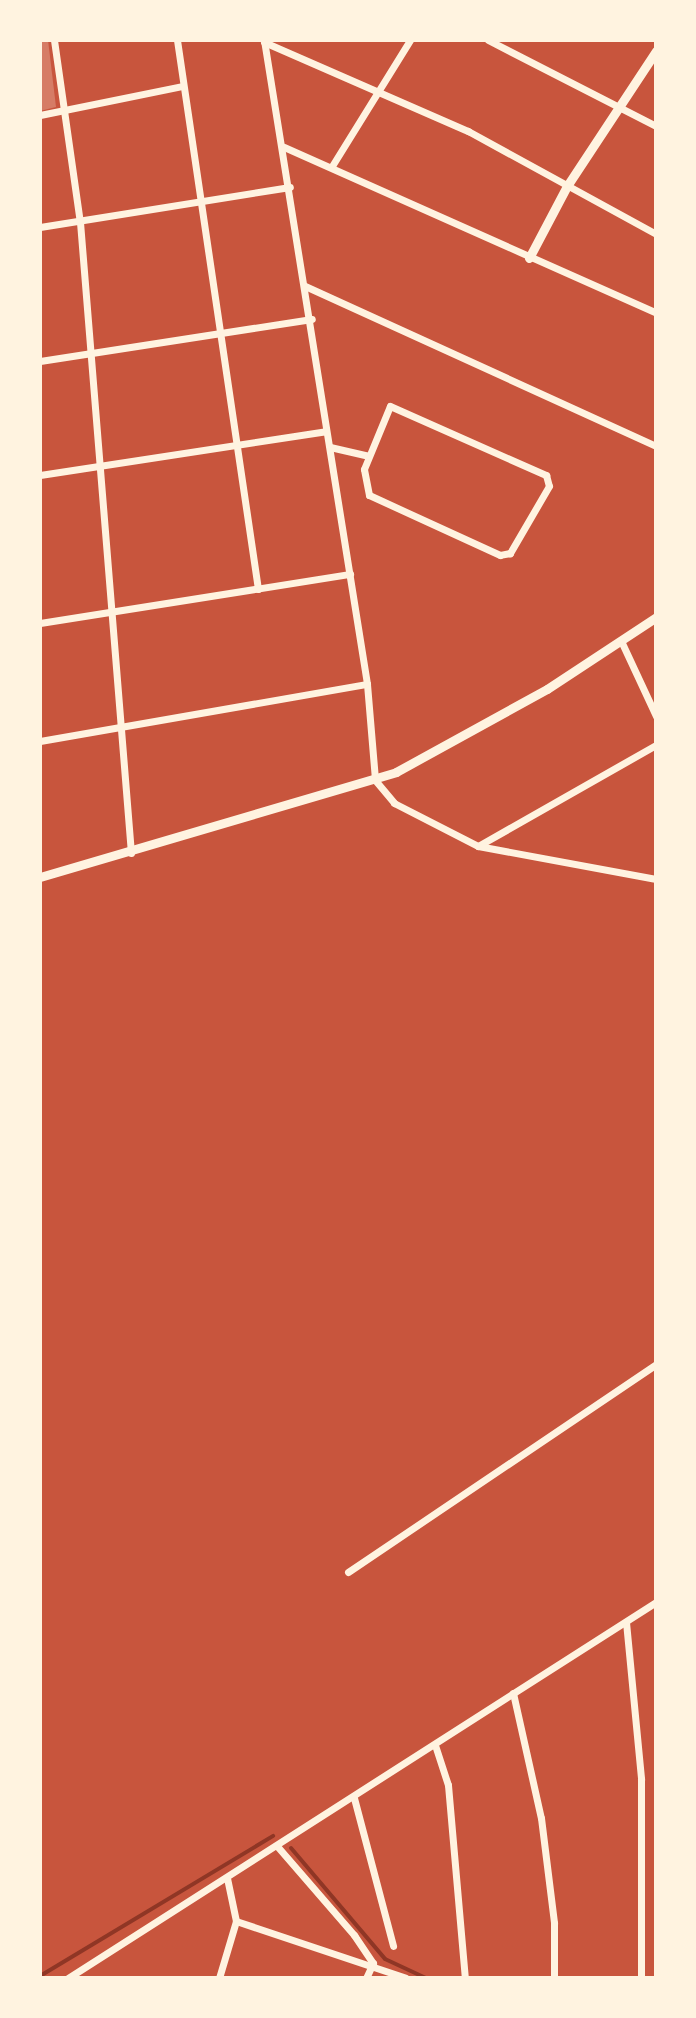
<!DOCTYPE html>
<html>
<head>
<meta charset="utf-8">
<style>
  body { margin:0 }
  #map { position:relative; width:696px; height:2018px; overflow:hidden; background:#c8553d; font-family:"Golos Text",sans-serif }
  div>[style] { position:absolute }
  .stream>* { height:4px; margin:-2px; padding:0 2px; transform-origin:2px; border-radius:2px; background:#8f3625 }
  .building>* { inset:0; background:#d67c66 }
  .minor>* { height:7px; margin:-3.5px; padding:0 3.5px; transform-origin:3.5px; border-radius:3.5px; background:#fff3e0 }
  .tertiary>* { height:9px; margin:-4.5px; padding:0 4.5px; transform-origin:4.5px; border-radius:4.5px; background:#fff3e0 }
  span { translate:-50% -50%; white-space:nowrap; text-align:center; line-height:1.15; -webkit-text-stroke:6px #fff3e0; paint-order:stroke }
  .frame { position:absolute; inset:0; border:42px solid #fff3e0; pointer-events:none }
</style>
</head>
<body>
<div id="map">
  <div class="stream">
    <i style="left:291px;top:1848px;width:145px;rotate:49.7deg"></i>
    <i style="left:385px;top:1959px;width:45px;rotate:24.9deg"></i>
    <i style="left:40px;top:1976px;width:272px;rotate:-31deg"></i>
  </div>
  <div class="building">
    <i style="clip-path:polygon(40px 40px,48px 40px,56px 107px,40px 111px)"></i>
  </div>
  <div class="minor">
    <i style="left:54px;top:40px;width:184px;rotate:81.9deg"></i>
    <i style="left:80px;top:222px;width:633px;rotate:85.38deg"></i>
    <i style="left:177px;top:40px;width:555px;rotate:81.61deg"></i>
    <i style="left:264px;top:40px;width:652px;rotate:80.91deg"></i>
    <i style="left:367px;top:684px;width:96px;rotate:85.2deg"></i>
    <i style="left:375px;top:780px;width:30px;rotate:50deg"></i>
    <i style="left:394px;top:803px;width:94px;rotate:27.1deg"></i>
    <i style="left:478px;top:846px;width:181px;rotate:10.5deg"></i>
    <i style="left:488px;top:40px;width:189px;rotate:27.1deg"></i>
    <i style="left:264px;top:42px;width:223px;rotate:23.6deg"></i>
    <i style="left:468px;top:131px;width:214px;rotate:28.7deg"></i>
    <i style="left:40px;top:115px;width:146px;rotate:-11.5deg"></i>
    <i style="left:284px;top:147px;width:407px;rotate:24deg"></i>
    <i style="left:332px;top:166px;width:148px;rotate:-58.2deg"></i>
    <i style="left:40px;top:227px;width:253px;rotate:-9.1deg"></i>
    <i style="left:305px;top:286px;width:386px;rotate:24.5deg"></i>
    <i style="left:40px;top:361px;width:275px;rotate:-8.8deg"></i>
    <i style="left:390px;top:406px;width:171px;rotate:23.9deg"></i>
    <i style="left:546px;top:475px;width:11px;rotate:75deg"></i>
    <i style="left:549px;top:486px;width:78px;rotate:120.2deg"></i>
    <i style="left:510px;top:553px;width:10px;rotate:169deg"></i>
    <i style="left:500px;top:555px;width:144px;rotate:-155.4deg"></i>
    <i style="left:369px;top:495px;width:26px;rotate:-101deg"></i>
    <i style="left:364px;top:469px;width:68px;rotate:-67.6deg"></i>
    <i style="left:330px;top:447px;width:39px;rotate:13deg"></i>
    <i style="left:40px;top:475px;width:289px;rotate:-8.7deg"></i>
    <i style="left:40px;top:623px;width:314px;rotate:-9deg"></i>
    <i style="left:622px;top:643px;width:81px;rotate:65deg"></i>
    <i style="left:40px;top:741px;width:332px;rotate:-9.9deg"></i>
    <i style="left:478px;top:846px;width:205px;rotate:-29.6deg"></i>
    <i style="left:348px;top:1572px;width:372px;rotate:-34deg"></i>
    <i style="left:626px;top:1622px;width:158px;rotate:84.5deg"></i>
    <i style="left:641px;top:1779px;width:199px;rotate:90deg"></i>
    <i style="left:513px;top:1693px;width:128px;rotate:77.4deg"></i>
    <i style="left:541px;top:1818px;width:106px;rotate:82.9deg"></i>
    <i style="left:554px;top:1923px;width:55px;rotate:90deg"></i>
    <i style="left:435px;top:1745px;width:42px;rotate:72deg"></i>
    <i style="left:448px;top:1785px;width:194px;rotate:85deg"></i>
    <i style="left:354px;top:1798px;width:153px;rotate:75.2deg"></i>
    <i style="left:277px;top:1846px;width:118px;rotate:49.1deg"></i>
    <i style="left:354px;top:1935px;width:34px;rotate:56deg"></i>
    <i style="left:373px;top:1963px;width:17px;rotate:115deg"></i>
    <i style="left:236px;top:1921px;width:179px;rotate:18.5deg"></i>
    <i style="left:68px;top:1978px;width:698px;rotate:-32.6deg"></i>
    <i style="left:219px;top:1978px;width:59px;rotate:-73.4deg"></i>
    <i style="left:236px;top:1921px;width:44px;rotate:-101.8deg"></i>
  </div>
  <div class="tertiary">
    <i style="left:529px;top:258px;width:81px;rotate:-62.2deg"></i>
    <i style="left:567px;top:186px;width:162px;rotate:-56.6deg"></i>
    <i style="left:40px;top:877px;width:371px;rotate:-16.4deg"></i>
    <i style="left:396px;top:772px;width:172px;rotate:-28.8deg"></i>
    <i style="left:547px;top:689px;width:131px;rotate:-33.4deg"></i>
  </div>
  <div class="frame"></div>
</div>
</body>
</html>
